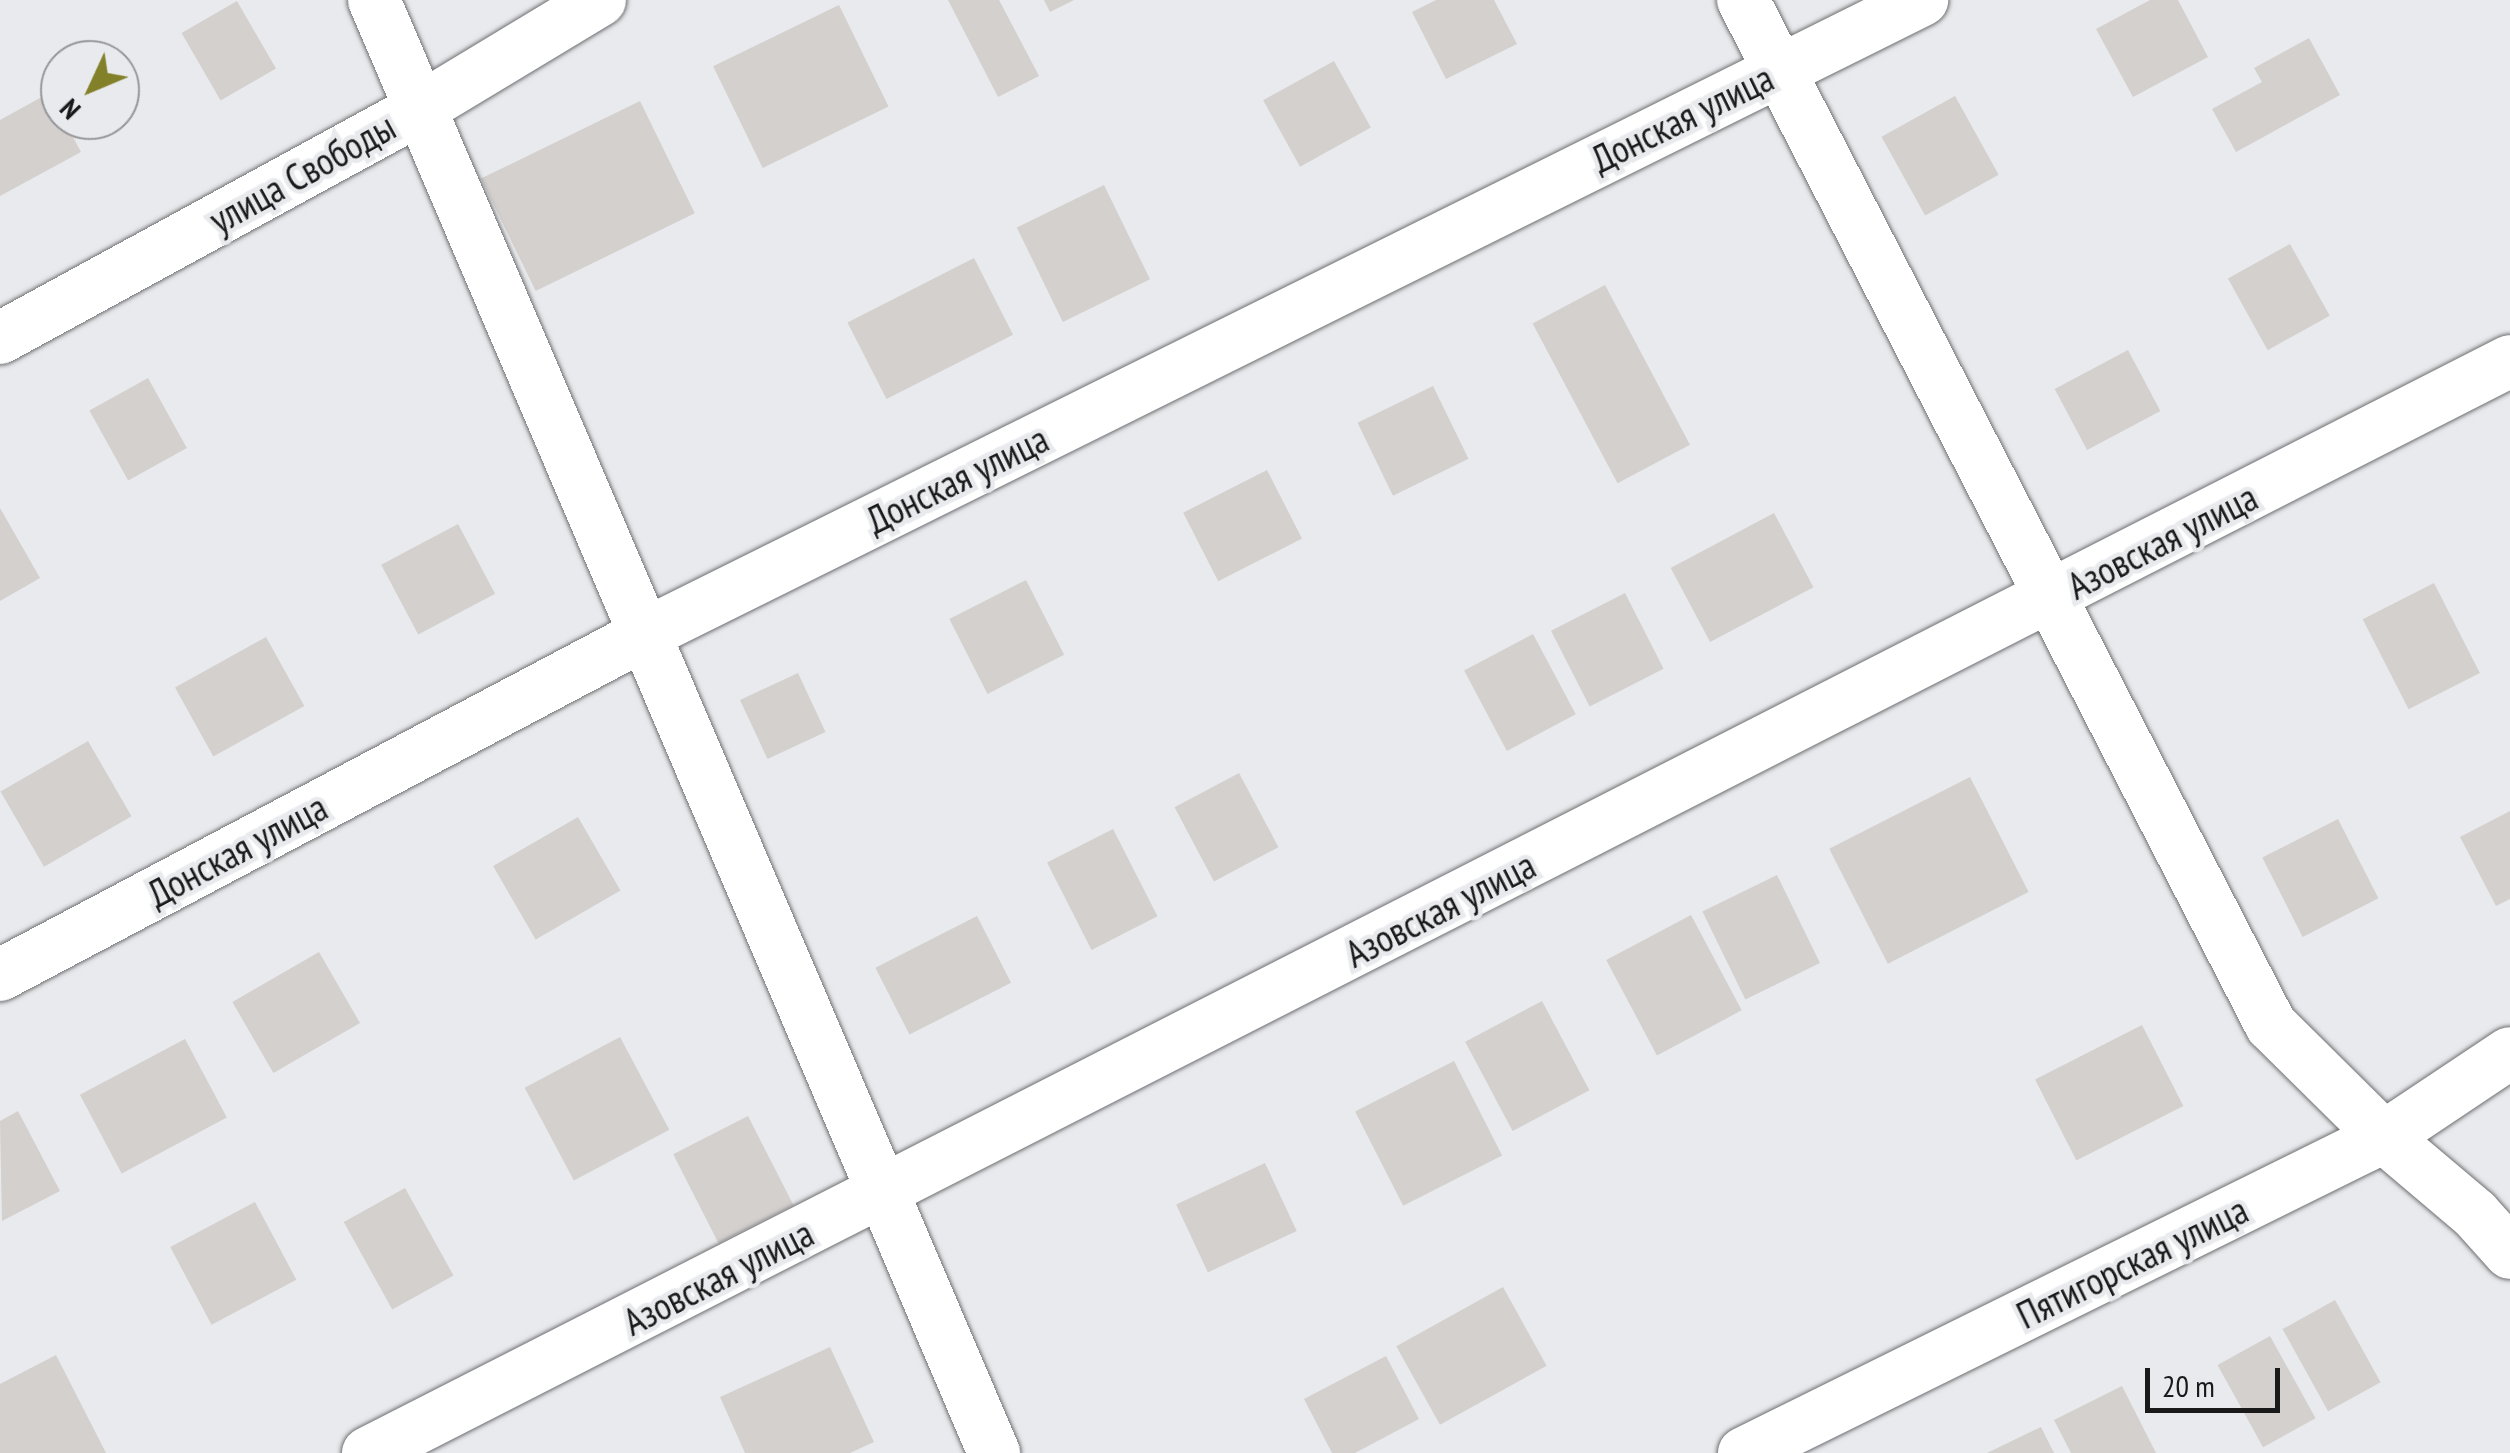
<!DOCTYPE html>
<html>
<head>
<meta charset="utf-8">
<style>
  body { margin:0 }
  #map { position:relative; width:2510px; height:1453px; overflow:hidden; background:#e9eaed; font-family:"PT Sans Narrow",sans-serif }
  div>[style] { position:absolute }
  .building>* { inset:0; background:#d3d0ce; transform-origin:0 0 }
  .roads { filter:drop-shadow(0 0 2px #6e6f72) drop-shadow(0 0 2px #6e6f72) }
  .street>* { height:52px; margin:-26px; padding:0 26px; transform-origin:26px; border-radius:26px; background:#fff }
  span { translate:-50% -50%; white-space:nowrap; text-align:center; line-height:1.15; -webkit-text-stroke:9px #e9eaed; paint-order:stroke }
  .street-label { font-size:38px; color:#19191a }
  .north { position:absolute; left:40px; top:40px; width:100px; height:100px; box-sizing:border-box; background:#e9eaed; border:2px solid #969699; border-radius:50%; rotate:226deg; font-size:28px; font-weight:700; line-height:40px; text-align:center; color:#19191a }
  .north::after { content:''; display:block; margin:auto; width:35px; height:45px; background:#828028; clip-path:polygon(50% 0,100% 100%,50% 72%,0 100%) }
  .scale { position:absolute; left:2145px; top:1368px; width:135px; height:45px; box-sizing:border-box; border:5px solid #19191a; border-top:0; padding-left:12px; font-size:30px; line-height:35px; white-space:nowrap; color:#19191a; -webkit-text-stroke:8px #e9eaed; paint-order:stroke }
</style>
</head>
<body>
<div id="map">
  <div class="building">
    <i style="clip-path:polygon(948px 0,999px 0,1039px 76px,998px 97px)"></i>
    <i style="clip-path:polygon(1044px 0,1074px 0,1050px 12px)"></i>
    <i style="clip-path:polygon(1436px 0,1494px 0,1517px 44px,1446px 79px,1412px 12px)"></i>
    <i style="clip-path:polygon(2150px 0,2178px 0,2208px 57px,2133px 97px,2096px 29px)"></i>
    <i style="left:237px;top:1px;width:78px;height:64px;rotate:60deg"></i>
    <i style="left:839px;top:5px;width:113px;height:140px;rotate:64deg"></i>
    <i style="clip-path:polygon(2309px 38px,2340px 95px,2236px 152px,2212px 109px,2262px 82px,2254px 68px)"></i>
    <i style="left:1334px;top:61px;width:76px;height:81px;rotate:61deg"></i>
    <i style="clip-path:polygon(49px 93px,81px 152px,0 196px,0 120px)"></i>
    <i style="left:1955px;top:96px;width:90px;height:84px;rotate:61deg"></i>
    <i style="left:640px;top:101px;width:125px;height:177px;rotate:64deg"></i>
    <i style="left:1104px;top:185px;width:105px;height:97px;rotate:64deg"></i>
    <i style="left:2290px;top:244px;width:82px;height:71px;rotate:61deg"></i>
    <i style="left:974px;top:258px;width:86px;height:142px;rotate:63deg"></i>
    <i style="left:1605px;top:285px;width:181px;height:82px;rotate:62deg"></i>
    <i style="left:2128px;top:350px;width:69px;height:83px;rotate:62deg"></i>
    <i style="left:148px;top:378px;width:80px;height:67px;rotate:61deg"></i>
    <i style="left:1433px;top:386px;width:81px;height:84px;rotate:64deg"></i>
    <i style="left:1267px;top:470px;width:77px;height:94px;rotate:63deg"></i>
    <i style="clip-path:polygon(0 508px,40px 578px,0 601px)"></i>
    <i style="left:1774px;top:513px;width:84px;height:117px;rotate:62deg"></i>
    <i style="left:458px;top:524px;width:79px;height:87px;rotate:62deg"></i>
    <i style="left:1026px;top:580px;width:84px;height:86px;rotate:63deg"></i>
    <i style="left:2434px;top:583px;width:101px;height:80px;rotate:63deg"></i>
    <i style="left:1625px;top:593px;width:85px;height:83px;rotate:63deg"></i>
    <i style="left:1533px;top:634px;width:91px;height:78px;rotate:62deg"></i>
    <i style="left:266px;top:637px;width:79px;height:104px;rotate:61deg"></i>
    <i style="left:798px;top:673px;width:65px;height:64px;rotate:65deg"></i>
    <i style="left:88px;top:741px;width:87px;height:101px;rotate:60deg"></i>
    <i style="left:1239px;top:773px;width:84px;height:73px;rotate:62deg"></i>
    <i style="left:1970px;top:777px;width:129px;height:158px;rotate:63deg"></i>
    <i style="clip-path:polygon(2510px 811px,2510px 899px,2496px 906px,2460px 837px)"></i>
    <i style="left:578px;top:817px;width:85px;height:98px;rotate:60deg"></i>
    <i style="left:2338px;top:819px;width:89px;height:85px;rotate:63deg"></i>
    <i style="left:1113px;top:829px;width:98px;height:74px;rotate:63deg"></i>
    <i style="left:1777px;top:875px;width:98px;height:83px;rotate:64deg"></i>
    <i style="left:1691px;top:915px;width:108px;height:96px;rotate:62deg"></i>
    <i style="left:977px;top:916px;width:75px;height:114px;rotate:63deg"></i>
    <i style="left:319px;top:952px;width:82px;height:100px;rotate:60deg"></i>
    <i style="left:1542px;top:1001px;width:101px;height:87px;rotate:62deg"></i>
    <i style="left:2142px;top:1025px;width:91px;height:120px;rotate:63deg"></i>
    <i style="left:620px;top:1037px;width:105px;height:108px;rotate:62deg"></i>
    <i style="left:185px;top:1039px;width:89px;height:119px;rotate:62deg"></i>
    <i style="left:1454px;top:1061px;width:106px;height:111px;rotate:63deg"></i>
    <i style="clip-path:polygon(18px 1111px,60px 1191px,2px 1221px,0 1121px)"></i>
    <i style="left:748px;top:1116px;width:100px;height:84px;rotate:63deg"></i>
    <i style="left:1265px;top:1163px;width:75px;height:98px;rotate:65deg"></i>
    <i style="left:405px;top:1188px;width:100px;height:70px;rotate:61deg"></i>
    <i style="left:255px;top:1202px;width:88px;height:96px;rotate:62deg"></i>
    <i style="left:1503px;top:1287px;width:90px;height:122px;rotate:61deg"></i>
    <i style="left:2335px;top:1300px;width:94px;height:60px;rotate:61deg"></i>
    <i style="left:2270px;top:1336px;width:94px;height:60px;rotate:61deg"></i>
    <i style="clip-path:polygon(830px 1347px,874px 1442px,850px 1453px,745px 1453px,720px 1397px)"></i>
    <i style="clip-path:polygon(56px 1355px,106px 1453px,0 1453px,0 1384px)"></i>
    <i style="clip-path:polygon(1386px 1356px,1419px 1419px,1355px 1453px,1332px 1453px,1304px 1399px)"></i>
    <i style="clip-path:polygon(2122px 1386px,2156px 1453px,2071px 1453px,2054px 1420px)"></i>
    <i style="clip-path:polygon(2041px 1427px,2054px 1453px,1987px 1453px)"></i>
  </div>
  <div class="roads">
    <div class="street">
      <i style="left:374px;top:0;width:1580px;rotate:66.89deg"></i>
      <i style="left:1743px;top:0;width:1153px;rotate:62.75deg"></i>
      <i style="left:2271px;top:1025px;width:159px;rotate:44.7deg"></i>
      <i style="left:2384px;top:1137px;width:119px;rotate:40.2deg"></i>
      <i style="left:2475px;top:1214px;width:52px;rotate:48.1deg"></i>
      <i style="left:0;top:338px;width:480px;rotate:-28.6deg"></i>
      <i style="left:421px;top:108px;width:209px;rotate:-31.1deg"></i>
      <i style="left:0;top:975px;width:730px;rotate:-27.86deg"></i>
      <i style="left:645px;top:634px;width:1426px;rotate:-26.4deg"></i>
      <i style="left:368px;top:1453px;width:2404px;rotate:-27.01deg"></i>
      <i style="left:1744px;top:1453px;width:714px;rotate:-26.28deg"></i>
      <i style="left:2384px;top:1137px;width:151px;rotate:-33.7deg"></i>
    </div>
  </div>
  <div class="street-label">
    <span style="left:1682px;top:118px;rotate:-26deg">Донская улица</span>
    <span style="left:302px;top:173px;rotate:-29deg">улица Свободы</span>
    <span style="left:957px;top:479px;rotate:-26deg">Донская улица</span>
    <span style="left:2162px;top:541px;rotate:-27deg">Азовская улица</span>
    <span style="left:237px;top:850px;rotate:-28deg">Донская улица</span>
    <span style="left:1440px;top:909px;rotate:-27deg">Азовская улица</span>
    <span style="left:2132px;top:1262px;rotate:-26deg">Пятигорская улица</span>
    <span style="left:718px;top:1277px;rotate:-27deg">Азовская улица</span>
  </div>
  <div class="north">N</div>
  <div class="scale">20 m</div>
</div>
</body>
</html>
